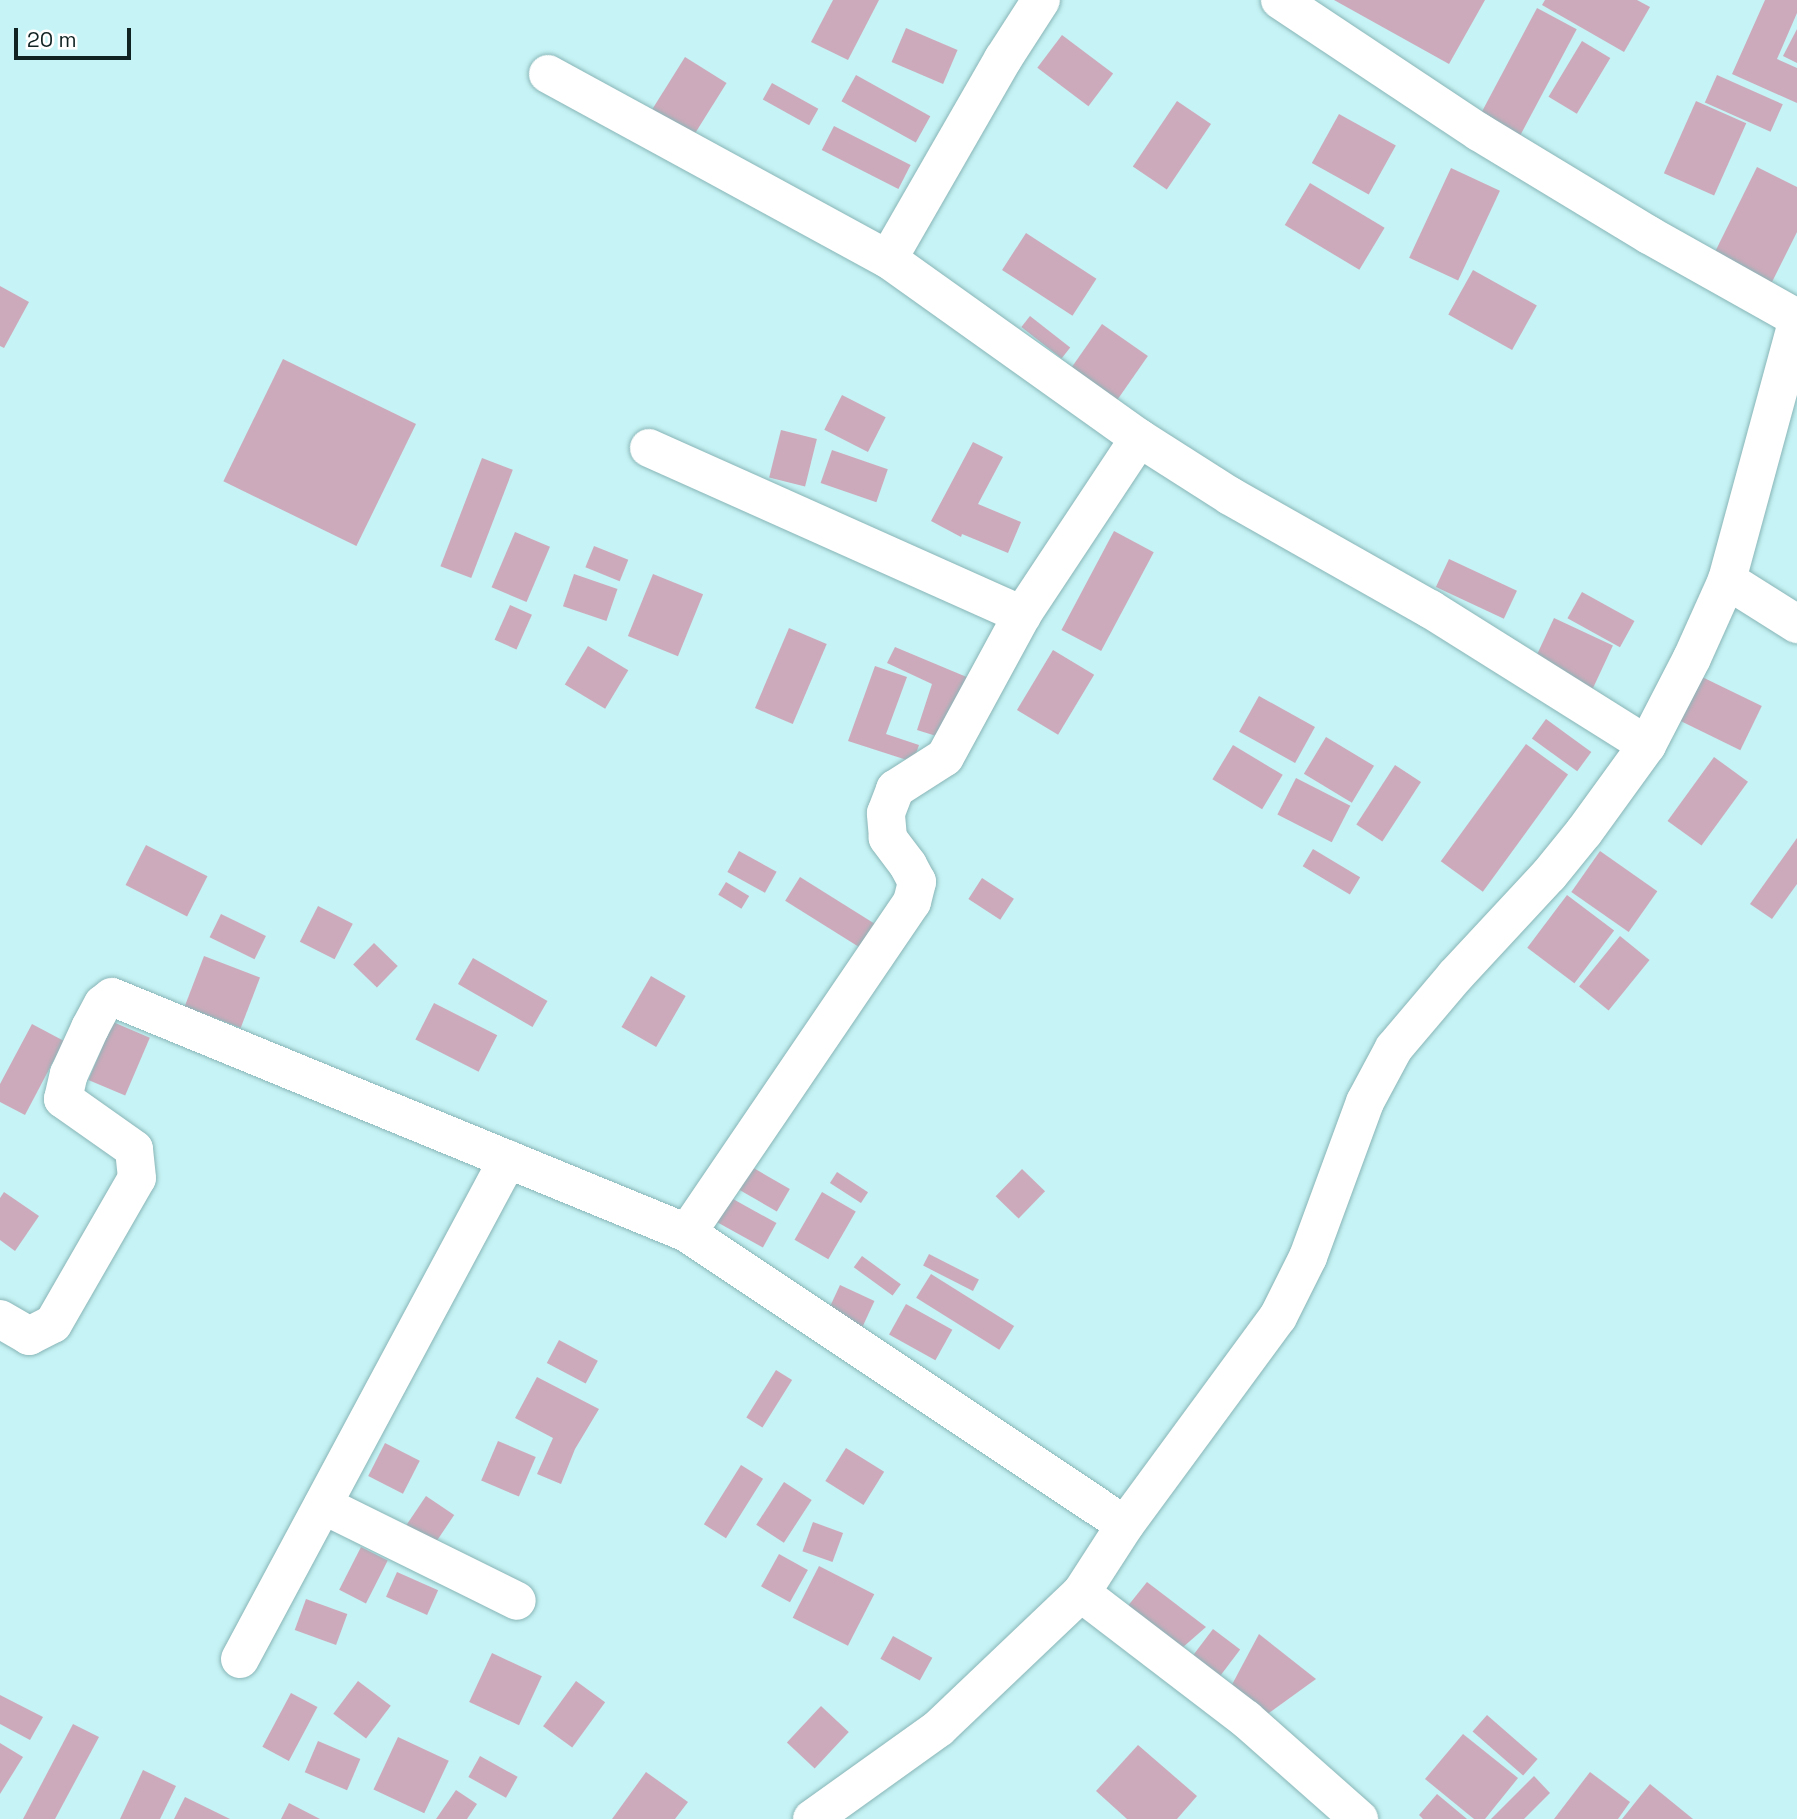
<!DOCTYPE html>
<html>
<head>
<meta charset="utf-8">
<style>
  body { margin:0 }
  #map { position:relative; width:1797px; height:1819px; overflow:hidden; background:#c6f3f5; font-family:"Space Grotesk",sans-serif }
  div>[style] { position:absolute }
  .building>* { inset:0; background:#cdaabb; transform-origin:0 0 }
  .roads { filter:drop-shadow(0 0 2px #89b5b7) drop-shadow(0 0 2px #89b5b7) }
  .minor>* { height:38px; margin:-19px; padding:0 19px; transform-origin:19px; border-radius:19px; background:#fff }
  span { translate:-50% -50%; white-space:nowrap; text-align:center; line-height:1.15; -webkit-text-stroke:5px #fff; paint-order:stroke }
  .scale { position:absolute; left:14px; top:28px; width:117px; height:32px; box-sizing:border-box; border:4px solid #102222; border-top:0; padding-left:9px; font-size:21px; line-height:24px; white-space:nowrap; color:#102222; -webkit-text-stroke:5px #fff; paint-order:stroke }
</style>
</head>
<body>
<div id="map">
  <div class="building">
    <i style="clip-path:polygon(833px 0,879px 0,848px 60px,811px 42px)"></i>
    <i style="clip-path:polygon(1334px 0,1485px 0,1449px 64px)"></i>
    <i style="clip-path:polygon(1545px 0,1637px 0,1650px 7px,1624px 52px,1542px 5px)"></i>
    <i style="clip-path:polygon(1765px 0,1797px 0,1797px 13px,1777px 59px,1797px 68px,1797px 103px,1732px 74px)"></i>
    <i style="left:1537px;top:8px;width:45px;height:131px;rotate:28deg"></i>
    <i style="left:906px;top:28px;width:56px;height:37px;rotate:23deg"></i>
    <i style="clip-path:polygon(1797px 29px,1797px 63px,1783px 56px)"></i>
    <i style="left:1062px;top:35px;width:64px;height:41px;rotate:37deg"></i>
    <i style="left:1582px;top:41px;width:33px;height:65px;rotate:31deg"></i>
    <i style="left:685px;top:57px;width:49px;height:62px;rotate:32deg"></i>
    <i style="left:856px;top:75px;width:85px;height:30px;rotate:29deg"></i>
    <i style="left:1717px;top:75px;width:72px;height:30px;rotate:24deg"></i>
    <i style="left:772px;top:83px;width:53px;height:19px;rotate:29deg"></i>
    <i style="left:1177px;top:101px;width:41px;height:79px;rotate:34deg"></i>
    <i style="left:1696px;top:101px;width:55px;height:79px;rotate:24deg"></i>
    <i style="left:1339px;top:114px;width:65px;height:56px;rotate:29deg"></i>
    <i style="left:834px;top:126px;width:86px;height:27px;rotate:27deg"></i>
    <i style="clip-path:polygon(1757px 167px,1797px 187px,1797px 232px,1769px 288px,1711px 260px)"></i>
    <i style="left:1451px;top:168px;width:54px;height:99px;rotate:25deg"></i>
    <i style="left:1310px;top:183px;width:87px;height:49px;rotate:31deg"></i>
    <i style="left:1026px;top:233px;width:84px;height:44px;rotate:33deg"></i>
    <i style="left:1473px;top:270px;width:73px;height:51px;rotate:29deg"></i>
    <i style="clip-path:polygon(0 286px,29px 302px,4px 348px,0 346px)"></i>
    <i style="left:1030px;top:316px;width:51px;height:14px;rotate:38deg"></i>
    <i style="left:1102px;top:324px;width:56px;height:62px;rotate:35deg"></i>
    <i style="left:283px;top:359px;width:148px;height:136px;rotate:26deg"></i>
    <i style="left:842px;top:395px;width:49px;height:39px;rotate:27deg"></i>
    <i style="left:781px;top:430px;width:37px;height:49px;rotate:14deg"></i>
    <i style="clip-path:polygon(973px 442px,1003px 457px,978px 504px,1021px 522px,1008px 553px,962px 534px,961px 537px,931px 521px)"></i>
    <i style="left:832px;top:450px;width:59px;height:35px;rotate:19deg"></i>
    <i style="left:482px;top:458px;width:33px;height:116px;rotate:21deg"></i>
    <i style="left:1114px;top:531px;width:45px;height:112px;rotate:28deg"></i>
    <i style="left:515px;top:532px;width:38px;height:60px;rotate:23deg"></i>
    <i style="left:594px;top:546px;width:37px;height:23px;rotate:22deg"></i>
    <i style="left:1449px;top:559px;width:75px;height:31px;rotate:25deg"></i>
    <i style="left:574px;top:574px;width:46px;height:34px;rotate:19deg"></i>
    <i style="left:653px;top:574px;width:54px;height:67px;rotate:22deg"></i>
    <i style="left:1582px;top:592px;width:60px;height:30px;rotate:29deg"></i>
    <i style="left:510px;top:605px;width:24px;height:38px;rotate:24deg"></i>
    <i style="left:1554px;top:618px;width:65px;height:52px;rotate:25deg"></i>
    <i style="left:789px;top:628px;width:41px;height:87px;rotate:23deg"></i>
    <i style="left:588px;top:646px;width:47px;height:45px;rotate:31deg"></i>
    <i style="clip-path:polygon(895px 647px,969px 678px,949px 740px,917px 730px,932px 684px,887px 663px)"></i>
    <i style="left:1053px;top:650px;width:48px;height:70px;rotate:31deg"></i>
    <i style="clip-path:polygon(875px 666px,907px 677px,886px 734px,919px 745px,913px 762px,848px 741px)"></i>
    <i style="left:1698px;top:675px;width:71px;height:49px;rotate:26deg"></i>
    <i style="left:1259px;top:696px;width:64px;height:41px;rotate:29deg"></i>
    <i style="left:1546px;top:719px;width:56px;height:24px;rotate:36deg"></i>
    <i style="left:1326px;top:737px;width:56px;height:43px;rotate:31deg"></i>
    <i style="left:1526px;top:744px;width:52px;height:145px;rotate:36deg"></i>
    <i style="left:1233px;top:745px;width:58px;height:40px;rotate:31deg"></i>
    <i style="left:1714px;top:757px;width:42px;height:79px;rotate:36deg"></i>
    <i style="left:1395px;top:765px;width:31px;height:71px;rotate:33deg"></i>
    <i style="left:1296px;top:778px;width:61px;height:41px;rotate:27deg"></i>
    <i style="clip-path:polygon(1797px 838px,1797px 884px,1772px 919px,1750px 904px)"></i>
    <i style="left:146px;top:845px;width:69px;height:45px;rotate:27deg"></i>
    <i style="left:1313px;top:849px;width:55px;height:20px;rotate:31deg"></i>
    <i style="left:739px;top:851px;width:43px;height:24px;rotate:29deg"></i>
    <i style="left:1600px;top:851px;width:70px;height:50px;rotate:35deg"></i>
    <i style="left:800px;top:877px;width:89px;height:28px;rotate:32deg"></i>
    <i style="left:982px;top:878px;width:38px;height:25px;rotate:33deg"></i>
    <i style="left:726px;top:882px;width:27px;height:15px;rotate:31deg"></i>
    <i style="left:1567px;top:895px;width:59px;height:66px;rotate:37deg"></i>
    <i style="left:318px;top:906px;width:39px;height:40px;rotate:27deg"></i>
    <i style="left:221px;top:914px;width:50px;height:26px;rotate:26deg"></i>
    <i style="left:1620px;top:936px;width:38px;height:65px;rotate:39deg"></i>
    <i style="left:374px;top:943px;width:33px;height:30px;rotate:44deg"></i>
    <i style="left:204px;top:956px;width:60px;height:54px;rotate:21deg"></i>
    <i style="left:473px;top:958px;width:86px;height:30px;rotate:30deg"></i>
    <i style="left:651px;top:976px;width:40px;height:59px;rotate:30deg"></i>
    <i style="left:434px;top:1003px;width:71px;height:41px;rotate:27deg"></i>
    <i style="left:113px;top:1022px;width:40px;height:63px;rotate:23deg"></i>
    <i style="clip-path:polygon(32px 1024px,64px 1041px,25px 1115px,0 1102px,0 1084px)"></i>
    <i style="left:750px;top:1166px;width:46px;height:26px;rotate:30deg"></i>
    <i style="left:1022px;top:1169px;width:32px;height:38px;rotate:44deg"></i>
    <i style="left:837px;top:1172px;width:37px;height:13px;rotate:33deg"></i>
    <i style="clip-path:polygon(4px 1192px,39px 1216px,15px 1251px,0 1240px,0 1198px)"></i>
    <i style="left:822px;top:1192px;width:39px;height:55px;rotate:30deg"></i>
    <i style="left:724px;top:1194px;width:60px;height:28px;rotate:29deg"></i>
    <i style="left:929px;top:1254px;width:56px;height:13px;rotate:27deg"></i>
    <i style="left:862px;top:1256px;width:48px;height:14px;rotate:36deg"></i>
    <i style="left:931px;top:1274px;width:98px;height:28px;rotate:32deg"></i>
    <i style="left:840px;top:1285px;width:38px;height:28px;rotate:25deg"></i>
    <i style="left:906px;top:1304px;width:53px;height:35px;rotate:29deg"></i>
    <i style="left:559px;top:1340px;width:44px;height:26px;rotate:28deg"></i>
    <i style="left:776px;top:1370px;width:19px;height:56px;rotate:32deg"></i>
    <i style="clip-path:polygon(537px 1377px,599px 1409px,575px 1449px,561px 1484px,537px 1474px,553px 1438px,515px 1418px)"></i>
    <i style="left:498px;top:1441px;width:41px;height:43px;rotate:23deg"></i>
    <i style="left:385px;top:1443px;width:39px;height:37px;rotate:27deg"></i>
    <i style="left:846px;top:1448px;width:45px;height:39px;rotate:32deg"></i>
    <i style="left:741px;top:1465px;width:26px;height:70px;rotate:32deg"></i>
    <i style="left:784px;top:1482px;width:33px;height:51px;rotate:33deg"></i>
    <i style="left:426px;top:1496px;width:34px;height:37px;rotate:34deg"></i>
    <i style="left:813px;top:1522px;width:32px;height:31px;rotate:20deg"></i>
    <i style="left:361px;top:1547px;width:30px;height:48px;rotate:27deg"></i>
    <i style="left:779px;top:1554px;width:33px;height:37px;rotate:29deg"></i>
    <i style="left:819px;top:1566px;width:62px;height:58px;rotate:27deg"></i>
    <i style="left:397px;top:1572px;width:45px;height:27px;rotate:24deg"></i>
    <i style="clip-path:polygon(1147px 1582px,1206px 1627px,1174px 1655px,1123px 1612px)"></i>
    <i style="left:306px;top:1599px;width:44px;height:33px;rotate:20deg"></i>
    <i style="left:1213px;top:1629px;width:34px;height:43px;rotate:37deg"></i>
    <i style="clip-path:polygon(1259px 1634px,1316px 1679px,1262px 1718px,1227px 1694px)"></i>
    <i style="left:893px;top:1636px;width:45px;height:26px;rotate:29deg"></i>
    <i style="left:492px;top:1653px;width:55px;height:54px;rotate:25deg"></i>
    <i style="left:358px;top:1681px;width:41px;height:41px;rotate:37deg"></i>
    <i style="left:576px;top:1681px;width:36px;height:56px;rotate:36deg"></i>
    <i style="left:291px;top:1693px;width:30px;height:61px;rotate:28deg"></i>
    <i style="clip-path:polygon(0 1695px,43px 1717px,30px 1740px,0 1724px)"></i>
    <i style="left:821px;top:1706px;width:38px;height:50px;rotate:43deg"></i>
    <i style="left:1487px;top:1715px;width:67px;height:22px;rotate:41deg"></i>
    <i style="clip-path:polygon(73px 1724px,99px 1737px,55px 1819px,23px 1819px)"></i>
    <i style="clip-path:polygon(1463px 1734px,1518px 1778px,1485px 1819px,1474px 1819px,1425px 1779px)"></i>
    <i style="left:398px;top:1737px;width:56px;height:58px;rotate:25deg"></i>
    <i style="left:318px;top:1741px;width:46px;height:34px;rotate:23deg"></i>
    <i style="clip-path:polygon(0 1743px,23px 1757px,0 1794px)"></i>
    <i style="clip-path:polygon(1138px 1745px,1197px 1796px,1177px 1819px,1127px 1819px,1096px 1791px)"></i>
    <i style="left:480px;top:1756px;width:43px;height:24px;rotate:29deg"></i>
    <i style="clip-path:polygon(143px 1770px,176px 1786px,160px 1819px,120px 1819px)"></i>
    <i style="clip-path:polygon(646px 1772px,688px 1802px,675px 1819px,612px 1819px)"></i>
    <i style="clip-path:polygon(1590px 1772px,1630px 1802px,1618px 1819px,1554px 1819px)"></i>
    <i style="clip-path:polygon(1534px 1776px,1550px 1793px,1524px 1819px,1491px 1819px)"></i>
    <i style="clip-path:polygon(1650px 1784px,1693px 1819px,1622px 1819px)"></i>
    <i style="clip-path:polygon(456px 1790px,477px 1804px,467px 1819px,436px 1819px)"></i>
    <i style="clip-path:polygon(1437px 1794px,1467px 1819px,1423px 1819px,1419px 1815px)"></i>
    <i style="clip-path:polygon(185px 1797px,230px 1819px,174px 1819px)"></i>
    <i style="clip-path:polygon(289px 1803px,320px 1819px,281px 1819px)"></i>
  </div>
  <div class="roads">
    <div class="minor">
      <i style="left:1280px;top:0;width:239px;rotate:33.6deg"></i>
      <i style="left:1479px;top:132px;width:199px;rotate:31.2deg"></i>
      <i style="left:1649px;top:235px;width:170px;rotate:29.3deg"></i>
      <i style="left:548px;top:74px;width:387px;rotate:28.6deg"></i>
      <i style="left:888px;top:259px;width:308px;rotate:35.5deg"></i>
      <i style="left:1139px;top:438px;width:108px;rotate:32.5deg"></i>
      <i style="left:1230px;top:496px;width:230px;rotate:29.5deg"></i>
      <i style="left:1430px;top:609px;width:256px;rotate:32.1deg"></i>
      <i style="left:888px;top:259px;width:231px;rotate:-60.1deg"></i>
      <i style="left:1003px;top:59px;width:70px;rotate:-57.2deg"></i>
      <i style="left:649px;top:448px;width:409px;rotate:24.1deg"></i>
      <i style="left:1727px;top:580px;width:83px;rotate:32.2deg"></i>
      <i style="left:687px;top:1233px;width:400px;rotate:-55.8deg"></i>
      <i style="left:912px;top:902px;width:21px;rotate:-76deg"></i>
      <i style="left:917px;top:882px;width:19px;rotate:-118deg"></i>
      <i style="left:908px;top:865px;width:34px;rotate:-127deg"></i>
      <i style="left:888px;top:838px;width:25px;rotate:-95deg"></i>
      <i style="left:886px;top:813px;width:26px;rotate:-69deg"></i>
      <i style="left:895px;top:789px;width:59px;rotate:-32.6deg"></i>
      <i style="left:945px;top:757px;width:162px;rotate:-61.5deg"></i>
      <i style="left:1022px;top:615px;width:212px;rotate:-56.5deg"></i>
      <i style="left:0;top:1319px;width:34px;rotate:30deg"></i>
      <i style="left:29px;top:1336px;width:27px;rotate:-27deg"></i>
      <i style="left:53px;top:1324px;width:168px;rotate:-60.1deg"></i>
      <i style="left:137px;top:1178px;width:29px;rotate:-96deg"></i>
      <i style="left:134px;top:1149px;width:87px;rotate:-144.8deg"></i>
      <i style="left:63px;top:1099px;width:26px;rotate:-77deg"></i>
      <i style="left:69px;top:1074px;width:51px;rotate:-65.5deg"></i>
      <i style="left:90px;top:1028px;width:27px;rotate:-62deg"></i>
      <i style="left:103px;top:1004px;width:11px;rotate:-38deg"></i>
      <i style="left:112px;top:997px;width:622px;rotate:22.31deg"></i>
      <i style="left:687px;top:1233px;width:526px;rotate:33.69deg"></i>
      <i style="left:323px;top:1505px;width:216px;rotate:26.3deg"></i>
      <i style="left:1081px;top:1593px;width:208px;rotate:37.4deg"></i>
      <i style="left:1246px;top:1719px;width:151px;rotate:41.5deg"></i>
      <i style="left:240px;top:1659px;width:567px;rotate:-61.81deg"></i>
      <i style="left:812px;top:1819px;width:156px;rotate:-35.6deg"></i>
      <i style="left:939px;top:1728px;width:196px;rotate:-43.6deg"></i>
      <i style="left:1081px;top:1593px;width:81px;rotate:-57.1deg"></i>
      <i style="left:1125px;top:1525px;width:258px;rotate:-53.7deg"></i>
      <i style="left:1278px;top:1317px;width:67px;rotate:-63.4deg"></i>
      <i style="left:1308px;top:1257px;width:165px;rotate:-69.8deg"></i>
      <i style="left:1365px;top:1102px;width:61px;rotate:-61.8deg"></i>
      <i style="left:1394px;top:1048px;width:94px;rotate:-49.7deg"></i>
      <i style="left:1455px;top:976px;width:138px;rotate:-47.1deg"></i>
      <i style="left:1549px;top:875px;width:55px;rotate:-50.9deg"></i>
      <i style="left:1584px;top:832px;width:107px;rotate:-54.1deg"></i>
      <i style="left:1647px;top:745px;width:98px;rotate:-62.7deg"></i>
      <i style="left:1692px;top:658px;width:85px;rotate:-65.8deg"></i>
      <i style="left:1727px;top:580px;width:266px;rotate:-74.8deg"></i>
    </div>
  </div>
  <div class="scale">20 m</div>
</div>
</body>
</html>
